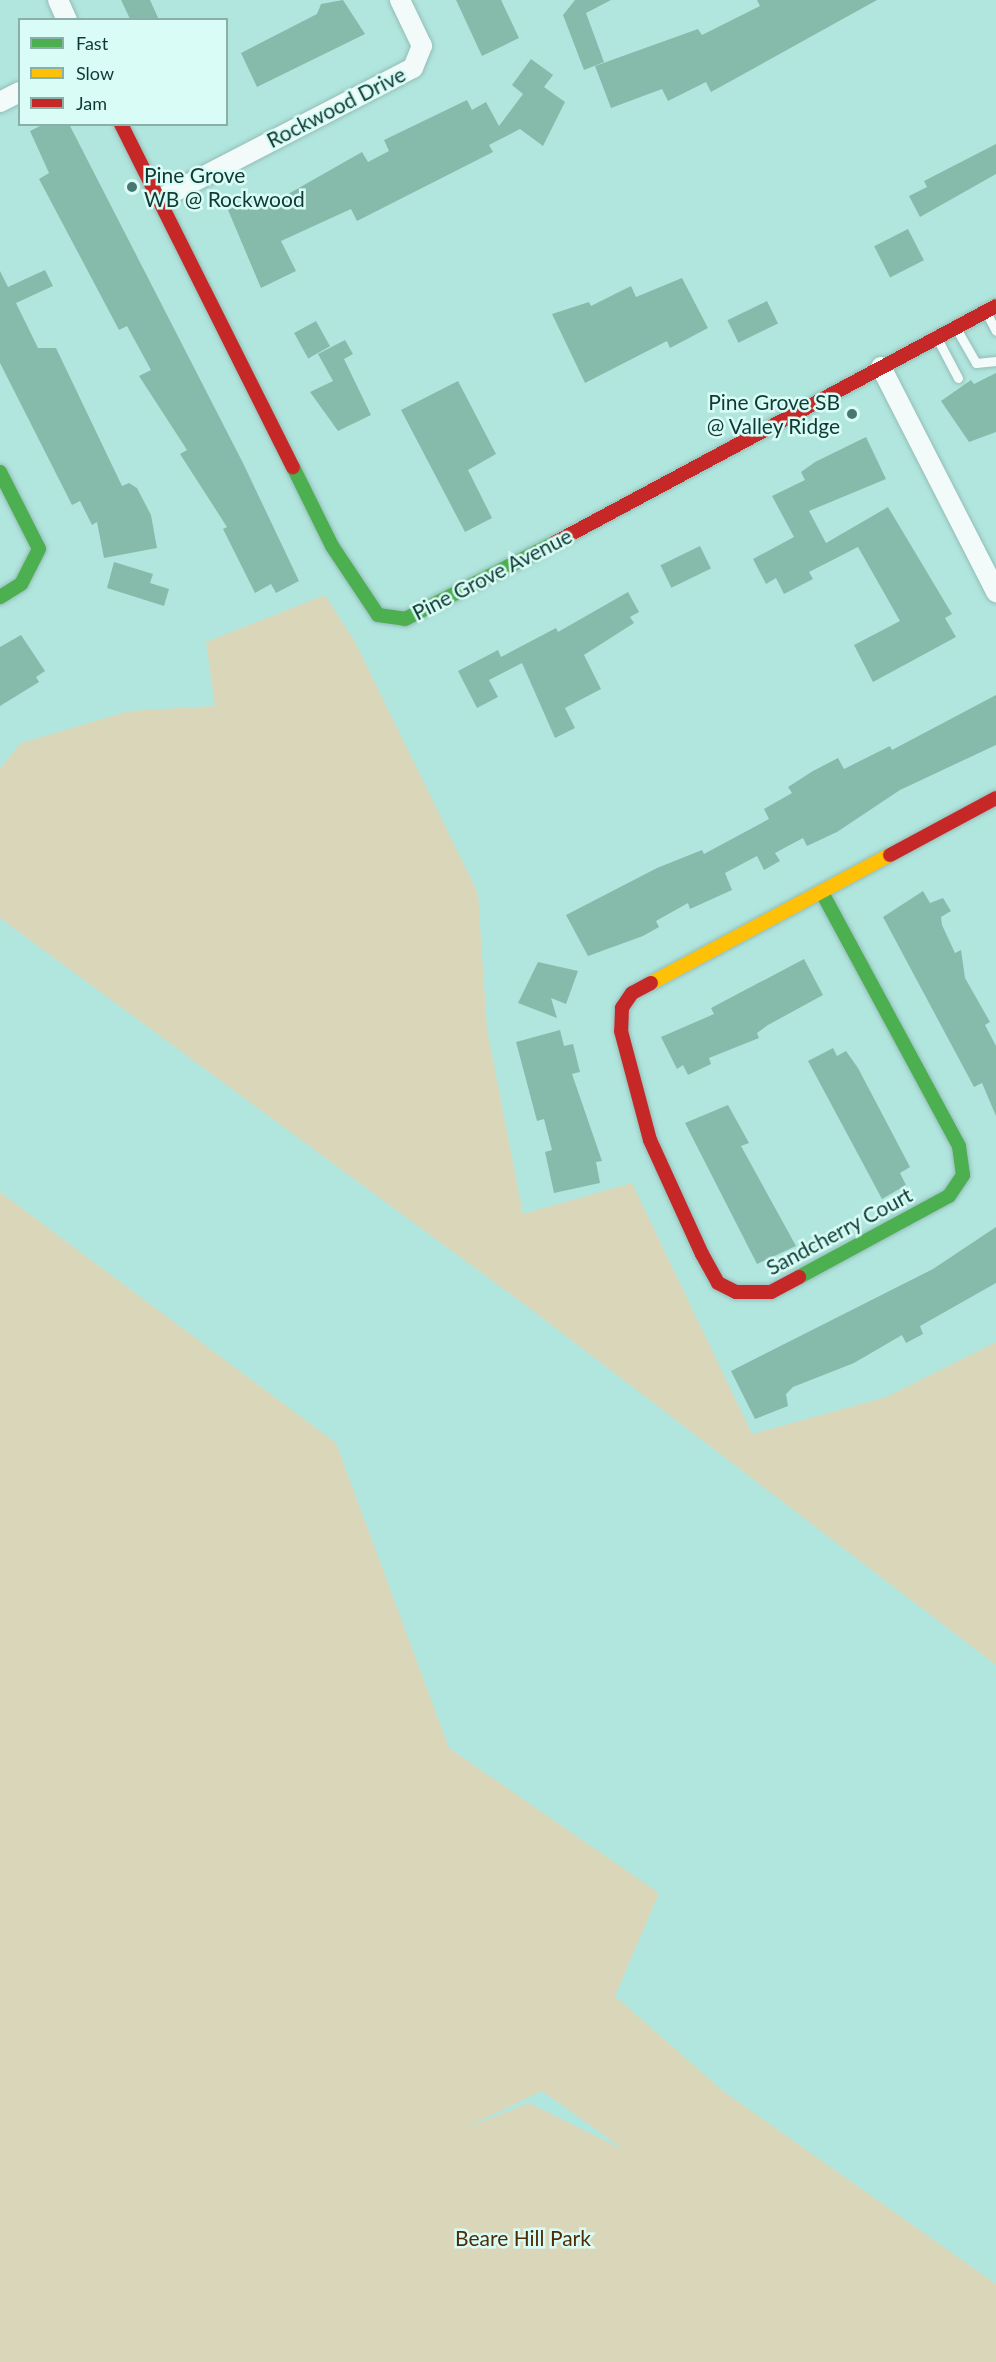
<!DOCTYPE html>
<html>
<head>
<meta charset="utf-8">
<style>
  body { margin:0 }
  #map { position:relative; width:996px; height:2362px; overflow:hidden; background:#b1e6de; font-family:Lato,sans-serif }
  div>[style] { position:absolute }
  .green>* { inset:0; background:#dad6ba }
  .building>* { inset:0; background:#86bbac; transform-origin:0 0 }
  .roads { filter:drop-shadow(0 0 2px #93bdb7) drop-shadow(0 0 2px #93bdb7) }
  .lane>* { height:9px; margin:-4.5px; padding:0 4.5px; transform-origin:4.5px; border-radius:4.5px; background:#f3fbfa }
  .street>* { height:20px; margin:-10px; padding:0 10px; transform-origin:10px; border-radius:10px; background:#f3fbfa }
  .fast>* { height:14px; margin:-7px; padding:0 7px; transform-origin:7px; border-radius:7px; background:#4caf50 }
  .slow>* { height:14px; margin:-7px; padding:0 7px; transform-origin:7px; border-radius:7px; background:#ffc107 }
  .jam>* { height:14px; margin:-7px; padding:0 7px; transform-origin:7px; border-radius:7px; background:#c62828 }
  .dots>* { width:16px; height:16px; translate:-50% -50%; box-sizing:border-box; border:3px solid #d9fdf6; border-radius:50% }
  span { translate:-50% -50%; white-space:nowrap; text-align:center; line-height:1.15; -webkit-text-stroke:5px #d9fdf6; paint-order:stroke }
  .street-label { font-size:21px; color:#0f3a34 }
  .poi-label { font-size:21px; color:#0f3a34 }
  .left { translate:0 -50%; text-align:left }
  .right { translate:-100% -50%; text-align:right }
  .park-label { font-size:21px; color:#4f2c05 }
  .legend { position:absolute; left:18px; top:18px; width:210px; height:108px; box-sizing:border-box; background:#d9fdf6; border:2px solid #88afa8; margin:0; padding:8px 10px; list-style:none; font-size:18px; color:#0f3a34 }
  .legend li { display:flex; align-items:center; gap:12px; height:30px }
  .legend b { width:30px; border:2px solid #88afa8 }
</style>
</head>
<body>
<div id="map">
  <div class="green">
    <i style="clip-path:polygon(325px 595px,355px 642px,478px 893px,487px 1029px,523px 1214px,632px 1183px,752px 1434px,886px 1397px,996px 1342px,996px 1665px,532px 1310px,0 918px,0 768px,21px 743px,129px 711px,215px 706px,206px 642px)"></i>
    <i style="clip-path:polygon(evenodd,0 1192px,336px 1443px,449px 1748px,659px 1893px,615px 1996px,723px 2091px,996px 2284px,996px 2362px,0 2362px,0 1192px,542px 2091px,622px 2148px,622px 2149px,529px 2103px,461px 2130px,542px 2091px)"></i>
  </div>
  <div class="building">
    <i style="clip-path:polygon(121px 0,150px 0,159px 20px,130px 19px)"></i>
    <i style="clip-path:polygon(343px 0,365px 34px,257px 87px,241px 53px,317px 14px,321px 4px)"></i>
    <i style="clip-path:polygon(456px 0,501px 0,519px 38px,482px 56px)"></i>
    <i style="clip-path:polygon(575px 0,611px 0,586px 13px,604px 62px,584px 70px,563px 15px)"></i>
    <i style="clip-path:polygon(757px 0,877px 0,711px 92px,706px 82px,668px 101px,662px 89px,611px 108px,595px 66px,698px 29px,702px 35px,760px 6px)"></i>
    <i style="clip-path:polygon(531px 59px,553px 75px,544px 87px,565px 102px,543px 146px,520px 129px,489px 145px,493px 152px,357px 221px,351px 209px,281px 241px,296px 271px,261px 288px,228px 210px,261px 194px,267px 206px,362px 152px,368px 162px,389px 151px,384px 140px,467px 100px,472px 110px,486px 102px,499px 126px,523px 94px,512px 85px)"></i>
    <i style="clip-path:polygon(44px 124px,69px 124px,243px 463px,299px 581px,276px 593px,271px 584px,255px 593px,223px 529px,227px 527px,180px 454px,187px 450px,139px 376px,151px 370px,127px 326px,119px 330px,39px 179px,49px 173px,30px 131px)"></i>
    <i style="clip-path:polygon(996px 144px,996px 174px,920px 217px,909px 196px,927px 187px,924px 181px)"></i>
    <i style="left:908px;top:229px;width:35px;height:38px;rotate:63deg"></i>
    <i style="clip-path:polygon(45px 270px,53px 286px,16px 303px,38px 348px,56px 348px,122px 486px,129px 483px,137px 488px,151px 515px,157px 548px,104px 558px,97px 522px,92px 525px,80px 501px,72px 505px,0 363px,0 271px,8px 287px)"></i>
    <i style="clip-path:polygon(682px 278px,708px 328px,670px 348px,667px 341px,585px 383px,552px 314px,589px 302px,591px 306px,631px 286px,636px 297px)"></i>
    <i style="left:767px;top:301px;width:25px;height:44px;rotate:64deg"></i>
    <i style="left:316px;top:321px;width:29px;height:25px;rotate:61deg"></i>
    <i style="clip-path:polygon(345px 340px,353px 354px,344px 359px,371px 415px,338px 431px,310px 392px,333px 381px,318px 354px)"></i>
    <i style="clip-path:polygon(996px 373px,996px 432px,969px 442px,941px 401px,971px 380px,974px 384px)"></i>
    <i style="clip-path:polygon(458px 381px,496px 454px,468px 470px,492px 518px,465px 532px,401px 410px)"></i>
    <i style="clip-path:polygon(866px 437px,886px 479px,809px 511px,826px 543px,888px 507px,952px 614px,945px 618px,956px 637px,873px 682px,854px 645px,900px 621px,858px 547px,809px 572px,813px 579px,784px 594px,776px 578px,766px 584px,753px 559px,794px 537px,772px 496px,805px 480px,801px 472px,815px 462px)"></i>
    <i style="left:700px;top:546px;width:25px;height:44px;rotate:64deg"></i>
    <i style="clip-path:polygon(114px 562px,153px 574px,150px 583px,169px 589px,164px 606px,107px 588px)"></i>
    <i style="clip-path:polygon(628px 592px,639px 612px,630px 617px,634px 623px,584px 655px,601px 689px,565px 708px,575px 728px,555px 738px,522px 663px,489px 680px,498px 697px,477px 708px,458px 671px,498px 650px,501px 657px,556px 628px,558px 632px)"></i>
    <i style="clip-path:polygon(21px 635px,45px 671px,36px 677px,39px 682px,0 706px,0 647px)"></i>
    <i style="clip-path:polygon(996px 695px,996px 745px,900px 790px,837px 832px,807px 846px,803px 838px,775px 853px,780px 861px,764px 870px,757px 856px,725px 873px,732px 890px,690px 909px,688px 903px,656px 921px,659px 927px,643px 936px,588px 956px,566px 915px,657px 868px,702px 850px,704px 854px,769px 819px,764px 809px,792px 793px,788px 787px,813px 771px,838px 758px,844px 769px,890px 746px,892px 750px)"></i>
    <i style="clip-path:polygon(923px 891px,930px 903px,943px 898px,951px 911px,941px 917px,942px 925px,955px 953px,961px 950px,965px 978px,990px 1022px,985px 1025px,996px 1046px,996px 1116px,982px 1083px,974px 1087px,883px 917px)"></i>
    <i style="clip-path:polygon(804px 959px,823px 995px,768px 1025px,757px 1033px,759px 1038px,709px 1058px,711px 1064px,688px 1075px,683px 1065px,677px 1069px,661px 1037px,714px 1014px,711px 1008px)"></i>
    <i style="clip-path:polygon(538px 962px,578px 971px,566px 1004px,551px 998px,557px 1018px,518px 1003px)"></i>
    <i style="clip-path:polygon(560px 1030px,564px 1046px,573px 1044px,580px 1072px,572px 1074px,602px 1161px,596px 1162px,600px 1183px,554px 1193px,545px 1152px,552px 1150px,544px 1119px,537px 1121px,516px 1042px)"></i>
    <i style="clip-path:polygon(833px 1048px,837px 1056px,846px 1051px,858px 1068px,910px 1167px,900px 1173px,906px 1185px,882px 1199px,808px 1061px)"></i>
    <i style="clip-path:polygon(728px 1105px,749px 1143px,741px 1146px,796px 1246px,757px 1264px,685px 1123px)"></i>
    <i style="clip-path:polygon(996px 1227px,996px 1283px,920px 1326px,923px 1334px,906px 1343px,902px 1335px,854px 1363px,793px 1387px,786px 1394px,788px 1406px,755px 1419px,731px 1371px,933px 1269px)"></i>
  </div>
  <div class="roads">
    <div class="lane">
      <i style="left:987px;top:314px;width:19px;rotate:62deg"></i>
      <i style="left:957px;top:330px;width:38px;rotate:60deg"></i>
      <i style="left:976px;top:363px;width:20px;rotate:-6deg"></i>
      <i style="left:938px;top:340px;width:43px;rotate:62.2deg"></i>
    </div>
    <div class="street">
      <i style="left:58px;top:0;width:22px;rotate:66deg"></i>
      <i style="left:0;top:102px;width:22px;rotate:-27deg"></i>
      <i style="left:160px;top:199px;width:285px;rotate:-27.4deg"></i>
      <i style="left:413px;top:68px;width:24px;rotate:-68deg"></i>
      <i style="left:422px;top:46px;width:51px;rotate:-115.6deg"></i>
      <i style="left:881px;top:367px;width:253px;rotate:62.9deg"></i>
    </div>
    <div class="fast">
      <i style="left:293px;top:467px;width:88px;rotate:63.7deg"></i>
      <i style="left:332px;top:546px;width:83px;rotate:56.3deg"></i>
      <i style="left:378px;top:615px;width:27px;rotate:8deg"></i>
      <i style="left:405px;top:619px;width:169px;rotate:-27deg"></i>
      <i style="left:0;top:472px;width:86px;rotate:63.1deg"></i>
      <i style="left:39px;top:549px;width:39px;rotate:117deg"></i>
      <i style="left:21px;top:584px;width:25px;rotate:148deg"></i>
      <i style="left:799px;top:1277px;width:170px;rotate:-28.4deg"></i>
      <i style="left:949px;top:1196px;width:25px;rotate:-56deg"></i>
      <i style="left:963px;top:1175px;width:29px;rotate:-98deg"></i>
      <i style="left:959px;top:1146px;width:286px;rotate:-118.4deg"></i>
    </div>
    <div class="slow">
      <i style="left:651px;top:983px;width:271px;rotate:-28.2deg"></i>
    </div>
    <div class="jam">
      <i style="left:121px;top:124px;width:384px;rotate:63.4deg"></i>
      <i style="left:556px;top:542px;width:499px;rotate:-28.2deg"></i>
      <i style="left:890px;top:855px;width:120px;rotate:-28.3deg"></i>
      <i style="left:651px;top:983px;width:21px;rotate:152deg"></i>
      <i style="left:632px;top:993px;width:18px;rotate:124deg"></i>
      <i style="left:622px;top:1008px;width:23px;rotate:92deg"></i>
      <i style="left:621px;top:1031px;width:113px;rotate:75.1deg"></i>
      <i style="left:650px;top:1140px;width:125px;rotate:65.5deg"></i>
      <i style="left:702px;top:1254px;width:33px;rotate:61deg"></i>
      <i style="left:718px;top:1283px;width:20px;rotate:27deg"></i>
      <i style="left:736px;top:1292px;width:35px"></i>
      <i style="left:771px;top:1292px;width:32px;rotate:-28deg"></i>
    </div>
  </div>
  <div class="dots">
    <i style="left:132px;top:187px;background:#487670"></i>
    <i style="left:852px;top:414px;background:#487670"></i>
  </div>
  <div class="street-label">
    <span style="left:336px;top:107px;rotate:-27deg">Rockwood Drive</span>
    <span style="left:492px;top:574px;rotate:-27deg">Pine Grove Avenue</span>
    <span style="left:839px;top:1231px;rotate:-28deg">Sandcherry Court</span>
  </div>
  <div class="poi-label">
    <span class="left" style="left:144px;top:187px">Pine Grove<br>WB @ Rockwood</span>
    <span class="right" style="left:840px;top:414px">Pine Grove SB<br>@ Valley Ridge</span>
  </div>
  <div class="park-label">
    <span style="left:523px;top:2238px">Beare Hill Park</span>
  </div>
  <ul class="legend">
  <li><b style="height:8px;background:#4caf50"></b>Fast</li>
  <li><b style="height:8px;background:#ffc107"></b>Slow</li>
  <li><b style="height:8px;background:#c62828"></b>Jam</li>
  </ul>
</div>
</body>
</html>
